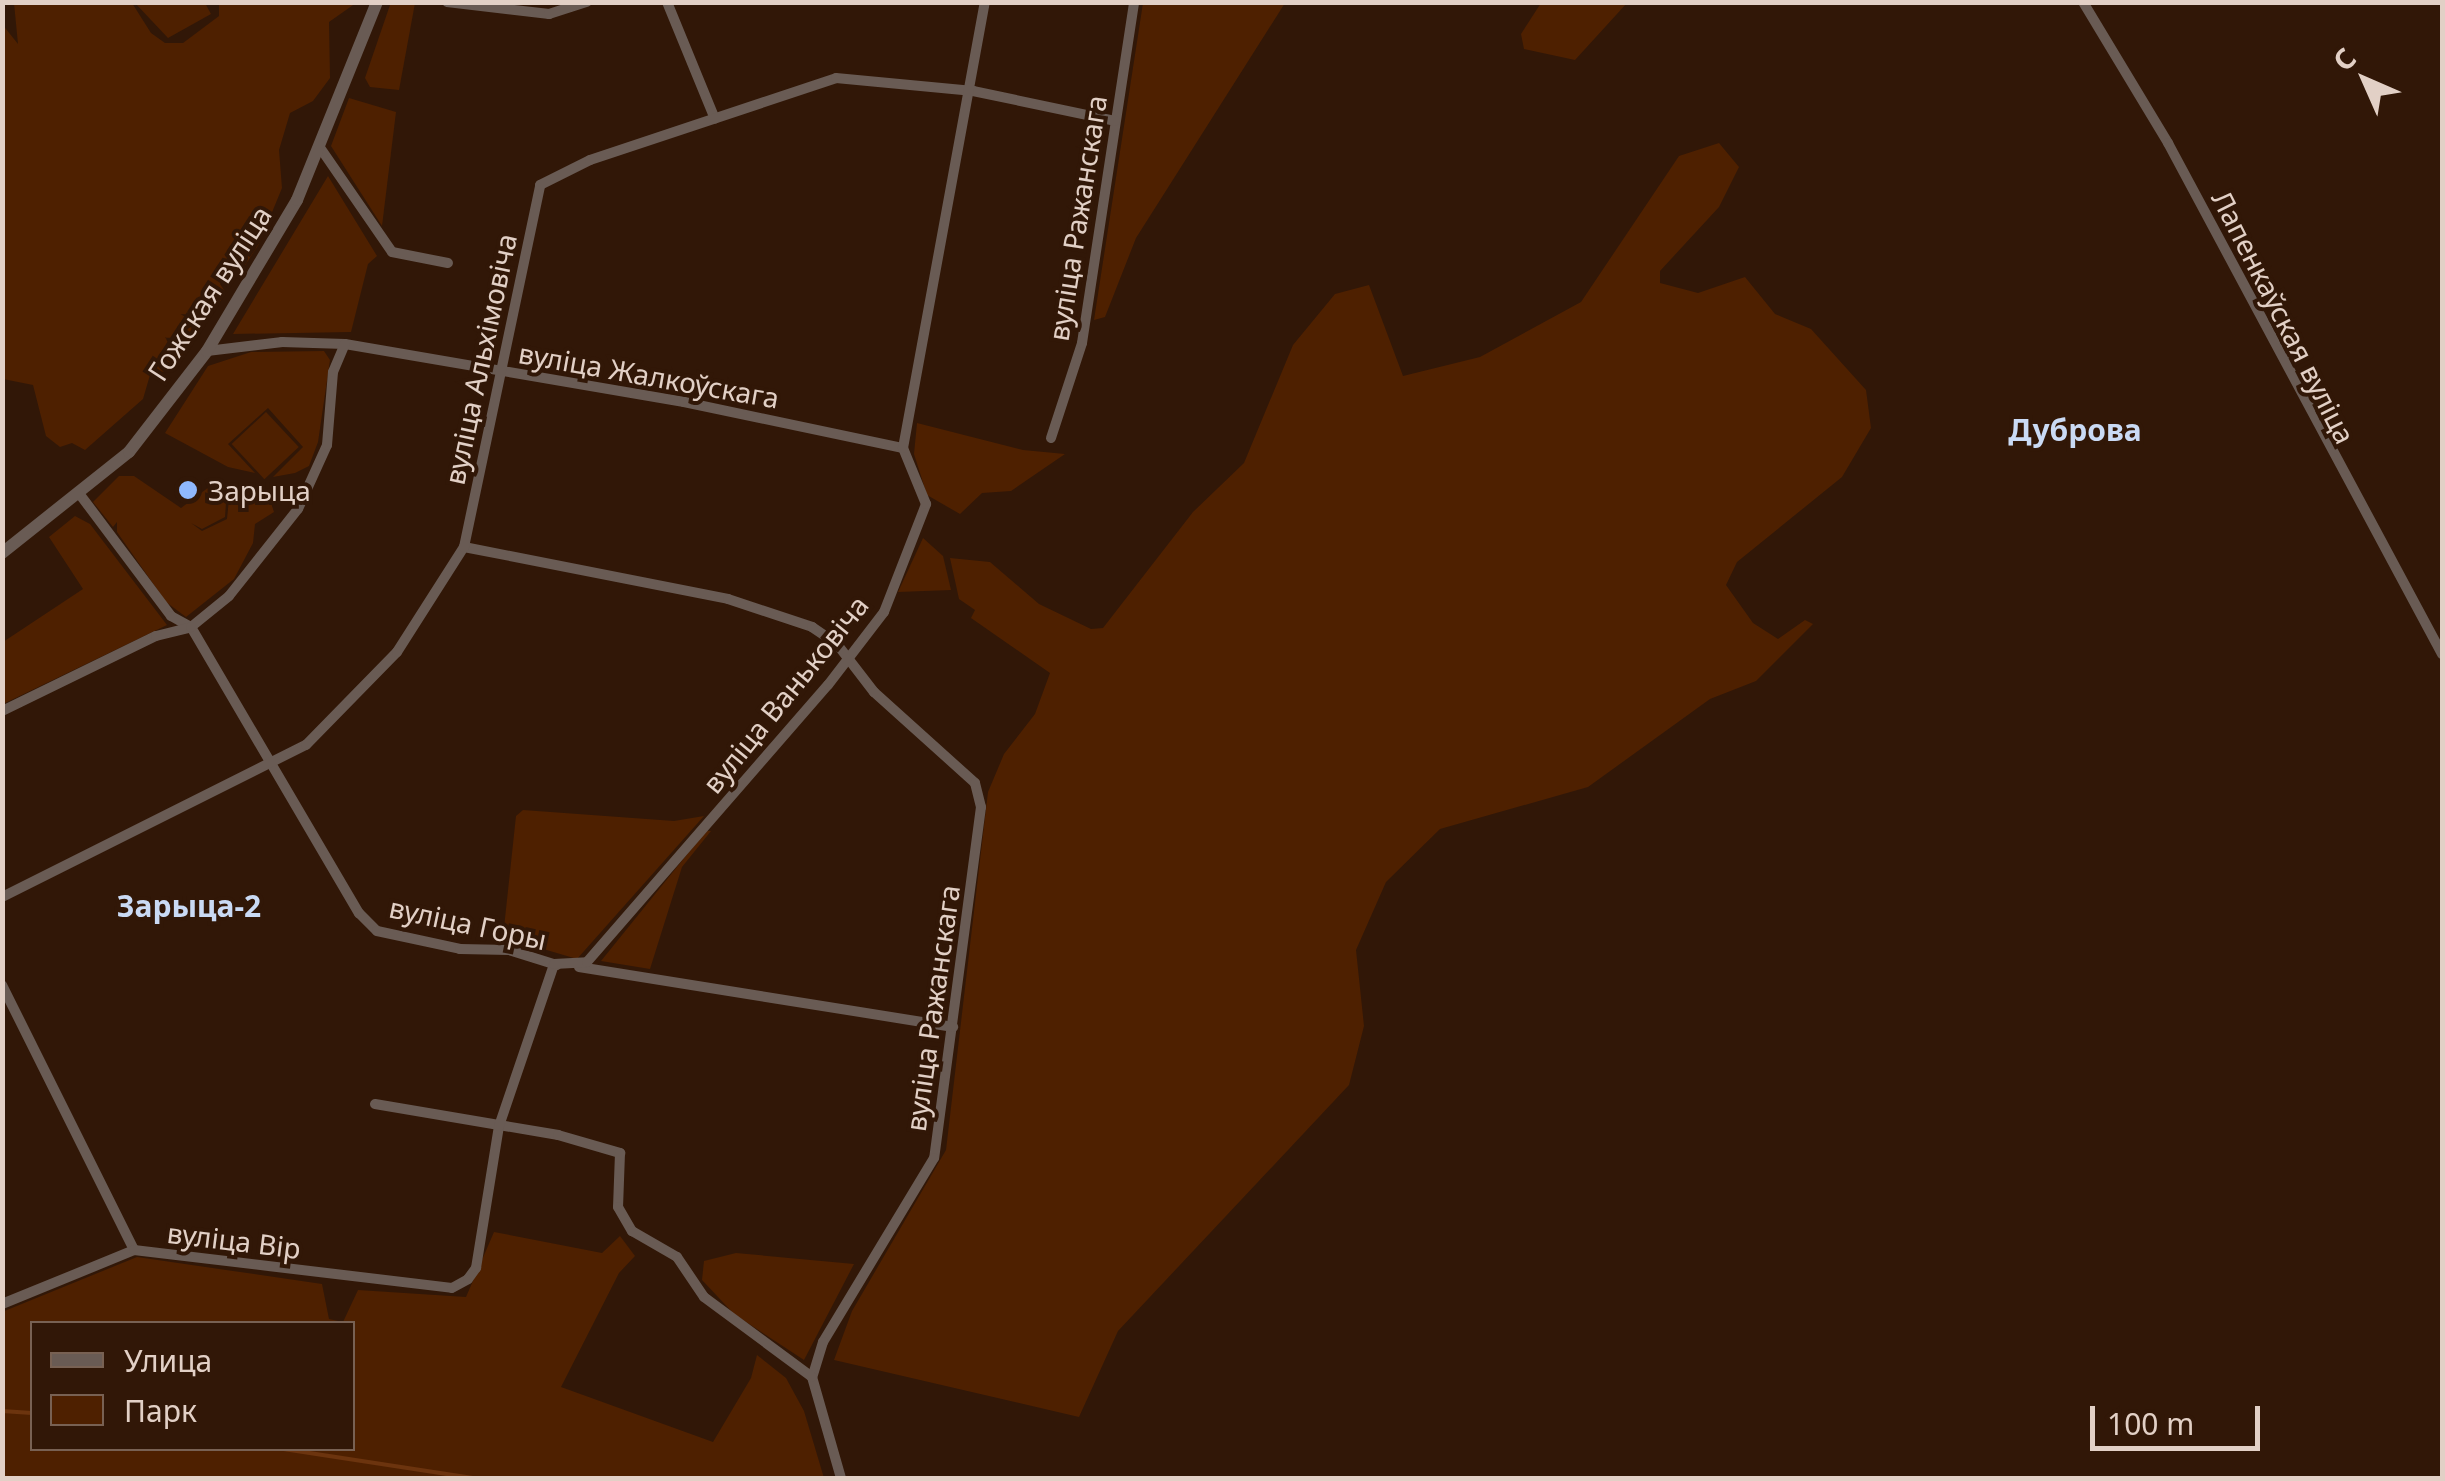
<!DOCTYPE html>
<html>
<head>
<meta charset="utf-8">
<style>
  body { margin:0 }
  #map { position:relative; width:2445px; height:1481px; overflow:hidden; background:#311707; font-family:"Noto Sans",sans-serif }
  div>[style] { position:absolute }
  .green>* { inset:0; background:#4e2000; transform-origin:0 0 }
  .stream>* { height:4px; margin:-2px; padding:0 2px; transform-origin:2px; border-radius:2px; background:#6c340e }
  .minor>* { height:10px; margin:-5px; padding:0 5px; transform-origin:5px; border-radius:5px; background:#695b54 }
  .tertiary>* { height:12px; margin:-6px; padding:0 6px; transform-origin:6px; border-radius:6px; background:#695b54 }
  .dots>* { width:28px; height:28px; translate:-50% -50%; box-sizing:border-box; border:5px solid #311707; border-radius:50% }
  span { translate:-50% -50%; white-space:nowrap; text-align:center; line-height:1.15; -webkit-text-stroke:8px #311707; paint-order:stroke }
  .street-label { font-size:28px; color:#e2d0c6 }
  .poi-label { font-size:28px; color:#e2d0c6 }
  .left { translate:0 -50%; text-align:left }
  .neighbourhood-label { font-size:30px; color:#cadaf4; font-weight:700 }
  .frame { position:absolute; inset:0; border:5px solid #e2d0c6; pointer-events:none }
  .legend { position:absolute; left:30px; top:1321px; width:325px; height:130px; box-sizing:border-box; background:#311707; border:2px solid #786153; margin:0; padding:12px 18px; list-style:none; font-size:30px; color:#e2d0c6 }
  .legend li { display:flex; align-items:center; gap:20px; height:50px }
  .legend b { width:50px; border:2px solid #786153 }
  .north { position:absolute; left:2315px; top:30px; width:100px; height:100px; -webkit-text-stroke:8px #311707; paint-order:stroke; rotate:315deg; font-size:28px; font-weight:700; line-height:40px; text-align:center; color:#e2d0c6 }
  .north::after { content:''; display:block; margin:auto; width:35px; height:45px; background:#e2d0c6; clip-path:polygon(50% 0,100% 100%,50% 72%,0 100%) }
  .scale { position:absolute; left:2090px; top:1406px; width:170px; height:45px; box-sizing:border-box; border:5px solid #e2d0c6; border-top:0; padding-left:12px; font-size:30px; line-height:35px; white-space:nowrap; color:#e2d0c6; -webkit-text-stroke:8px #311707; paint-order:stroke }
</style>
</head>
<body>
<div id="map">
  <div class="green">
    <i style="clip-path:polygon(391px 2px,415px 3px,399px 90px,370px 87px,365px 78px)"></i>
    <i style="clip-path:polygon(14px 3px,132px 3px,151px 33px,165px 43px,183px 43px,219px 16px,219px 3px,356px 3px,329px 22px,330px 78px,313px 101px,290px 113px,279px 150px,282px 188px,259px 244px,244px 267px,230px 268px,220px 284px,226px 293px,173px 369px,150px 375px,143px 399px,85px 450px,72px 443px,60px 447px,46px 436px,33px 385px,3px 379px,2px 24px,18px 44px)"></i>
    <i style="clip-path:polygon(135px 3px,205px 3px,211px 14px,168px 38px)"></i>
    <i style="clip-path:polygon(1143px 3px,1285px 3px,1136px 238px,1105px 317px,1094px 320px)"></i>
    <i style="clip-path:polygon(1541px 3px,1541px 2px,1627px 3px,1575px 60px,1524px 49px,1521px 34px)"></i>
    <i style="clip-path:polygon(349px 98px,396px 112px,382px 226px,331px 146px)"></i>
    <i style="clip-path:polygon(1719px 143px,1739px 167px,1719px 207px,1660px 271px,1660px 283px,1698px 293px,1745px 277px,1775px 314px,1811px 329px,1866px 390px,1871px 428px,1842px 477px,1737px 562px,1726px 585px,1753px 623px,1778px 639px,1805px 620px,1813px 624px,1756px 681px,1710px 699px,1588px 787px,1440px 829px,1386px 882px,1356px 950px,1364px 1026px,1349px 1085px,1118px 1331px,1079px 1417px,834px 1360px,852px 1311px,946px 1150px,988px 792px,1004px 754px,1035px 714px,1050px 673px,971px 618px,975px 610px,959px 599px,950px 558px,990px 562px,1039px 604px,1091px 629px,1103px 628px,1193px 512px,1244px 463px,1293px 345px,1335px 294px,1369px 285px,1403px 376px,1480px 357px,1581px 302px,1679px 156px)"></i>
    <i style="clip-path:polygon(328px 176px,377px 256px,368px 264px,351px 332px,233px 334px)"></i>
    <i style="clip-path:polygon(324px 351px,330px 360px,318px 442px,309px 466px,295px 473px,273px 477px,303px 447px,268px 408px,228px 444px,255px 473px,228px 467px,165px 433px,208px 366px,251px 352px)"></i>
    <i style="left:266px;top:412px;width:48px;height:47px;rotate:47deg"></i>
    <i style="clip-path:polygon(917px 423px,1023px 450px,1065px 454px,1011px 491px,982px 493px,960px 514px,927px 495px,914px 454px)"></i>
    <i style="clip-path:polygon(119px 476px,134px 476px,181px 508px,209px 487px,227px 489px,225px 517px,202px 529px,191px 523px,202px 531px,227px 519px,230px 489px,257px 489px,269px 497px,274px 512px,255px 524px,253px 543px,234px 579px,186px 617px,166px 602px,117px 532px,117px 522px,113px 527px,93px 502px)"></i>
    <i style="clip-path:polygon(75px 516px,90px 524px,167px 625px,3px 704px,3px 642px,83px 589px,49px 537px)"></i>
    <i style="clip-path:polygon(923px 538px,943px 556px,951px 590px,898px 592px)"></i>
    <i style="clip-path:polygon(523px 810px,674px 821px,704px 816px,577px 959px,503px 937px,516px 816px)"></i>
    <i style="clip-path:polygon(706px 831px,711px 831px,682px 867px,650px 969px,601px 961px)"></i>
    <i style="clip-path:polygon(evenodd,494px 1232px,602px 1253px,620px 1236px,635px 1256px,619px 1273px,561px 1387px,713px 1442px,751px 1378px,757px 1355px,786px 1378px,804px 1411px,824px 1478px,3px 1478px,2px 1312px,137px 1257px,322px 1284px,329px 1319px,343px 1322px,358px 1290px,466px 1297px,494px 1232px,32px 1324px,352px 1324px,352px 1448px,32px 1448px,32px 1324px)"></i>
    <i style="clip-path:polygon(736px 1253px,854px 1264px,804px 1360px,734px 1314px,702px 1280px,704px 1261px)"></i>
  </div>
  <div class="stream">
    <i style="left:2px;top:1411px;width:30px;rotate:4deg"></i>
    <i style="left:277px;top:1448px;width:198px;rotate:8.7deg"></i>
  </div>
  <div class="minor">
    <i style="left:447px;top:2px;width:103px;rotate:6.7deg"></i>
    <i style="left:549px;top:14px;width:40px;rotate:-18deg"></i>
    <i style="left:667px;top:2px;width:126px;rotate:67.7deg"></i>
    <i style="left:2083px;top:2px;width:165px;rotate:58.9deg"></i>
    <i style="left:2168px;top:143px;width:580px;rotate:61.8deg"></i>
    <i style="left:321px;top:149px;width:125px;rotate:55.4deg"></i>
    <i style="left:392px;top:252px;width:57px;rotate:11.1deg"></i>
    <i style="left:207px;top:351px;width:76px;rotate:-6.8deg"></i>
    <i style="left:282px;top:342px;width:63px;rotate:1.8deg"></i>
    <i style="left:345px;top:344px;width:344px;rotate:9.7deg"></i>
    <i style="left:684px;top:402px;width:224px;rotate:11.9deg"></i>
    <i style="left:1051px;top:438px;width:100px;rotate:-71.9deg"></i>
    <i style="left:1082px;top:343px;width:345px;rotate:-81.3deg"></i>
    <i style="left:81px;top:496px;width:150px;rotate:53.1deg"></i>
    <i style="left:171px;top:616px;width:23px;rotate:29deg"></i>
    <i style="left:191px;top:627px;width:332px;rotate:59.6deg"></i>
    <i style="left:359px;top:913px;width:25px;rotate:45deg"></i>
    <i style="left:377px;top:931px;width:85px;rotate:12.2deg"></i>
    <i style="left:460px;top:949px;width:49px;rotate:1.2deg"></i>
    <i style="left:509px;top:950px;width:50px;rotate:17.4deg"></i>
    <i style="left:464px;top:547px;width:269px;rotate:11.1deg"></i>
    <i style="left:728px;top:599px;width:89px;rotate:18.4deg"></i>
    <i style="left:812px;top:627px;width:30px;rotate:34deg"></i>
    <i style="left:837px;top:644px;width:61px;rotate:52.4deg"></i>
    <i style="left:874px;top:692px;width:136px;rotate:42deg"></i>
    <i style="left:975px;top:783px;width:25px;rotate:76deg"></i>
    <i style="left:981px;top:807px;width:354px;rotate:97.6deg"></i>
    <i style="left:934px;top:1158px;width:215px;rotate:121.1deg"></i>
    <i style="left:823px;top:1342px;width:37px;rotate:107deg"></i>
    <i style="left:812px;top:1377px;width:105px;rotate:74deg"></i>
    <i style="left:2px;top:711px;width:171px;rotate:-26deg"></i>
    <i style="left:156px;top:636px;width:36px;rotate:-14deg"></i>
    <i style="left:191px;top:627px;width:49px;rotate:-39.2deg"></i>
    <i style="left:229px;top:596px;width:111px;rotate:-51.6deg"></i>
    <i style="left:298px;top:509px;width:70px;rotate:-65.6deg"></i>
    <i style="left:327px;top:445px;width:73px;rotate:-85.3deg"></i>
    <i style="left:333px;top:372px;width:30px;rotate:-67deg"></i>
    <i style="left:2px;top:897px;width:340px;rotate:-26.6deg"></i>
    <i style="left:306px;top:745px;width:130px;rotate:-45.6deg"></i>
    <i style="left:397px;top:652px;width:125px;rotate:-57.5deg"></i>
    <i style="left:464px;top:547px;width:370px;rotate:-78.1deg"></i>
    <i style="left:540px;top:185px;width:56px;rotate:-26.6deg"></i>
    <i style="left:590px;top:160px;width:259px;rotate:-18.4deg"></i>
    <i style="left:836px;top:78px;width:138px;rotate:5.4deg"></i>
    <i style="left:973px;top:91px;width:145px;rotate:11.9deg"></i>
    <i style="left:579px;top:967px;width:379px;rotate:9.1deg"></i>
    <i style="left:2px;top:985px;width:296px;rotate:63.5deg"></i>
    <i style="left:375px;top:1104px;width:186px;rotate:9.6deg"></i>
    <i style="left:558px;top:1135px;width:65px;rotate:16.2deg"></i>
    <i style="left:620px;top:1153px;width:54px;rotate:92.1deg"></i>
    <i style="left:618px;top:1207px;width:28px;rotate:60deg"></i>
    <i style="left:632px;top:1231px;width:52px;rotate:30deg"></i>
    <i style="left:677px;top:1257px;width:48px;rotate:56deg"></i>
    <i style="left:704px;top:1297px;width:134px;rotate:36.5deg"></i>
    <i style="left:2px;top:1304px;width:143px;rotate:-22.2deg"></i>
    <i style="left:134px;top:1250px;width:320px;rotate:6.8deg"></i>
    <i style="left:452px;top:1288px;width:18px;rotate:-29deg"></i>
    <i style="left:468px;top:1279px;width:14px;rotate:-54deg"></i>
    <i style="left:476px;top:1268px;width:144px;rotate:-80.8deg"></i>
    <i style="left:499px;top:1126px;width:171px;rotate:-71.2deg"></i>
    <i style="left:554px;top:964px;width:33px;rotate:-3deg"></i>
    <i style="left:587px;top:962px;width:367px;rotate:-49deg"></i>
    <i style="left:828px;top:685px;width:92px;rotate:-52.5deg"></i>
    <i style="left:884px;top:612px;width:116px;rotate:-68.7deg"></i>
    <i style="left:926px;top:504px;width:61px;rotate:-112.3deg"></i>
    <i style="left:903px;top:448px;width:453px;rotate:-79.6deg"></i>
  </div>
  <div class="tertiary">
    <i style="left:2px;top:553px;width:162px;rotate:-38.5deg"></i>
    <i style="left:129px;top:452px;width:128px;rotate:-52.3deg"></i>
    <i style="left:207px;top:351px;width:176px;rotate:-59.2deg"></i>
    <i style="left:297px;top:200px;width:214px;rotate:-68deg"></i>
  </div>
  <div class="dots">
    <i style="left:188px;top:490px;background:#8fb8fd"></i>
  </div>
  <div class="street-label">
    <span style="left:1077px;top:218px;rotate:-81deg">вуліца Ражанскага</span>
    <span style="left:209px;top:293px;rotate:-57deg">Гожская вуліца</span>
    <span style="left:2284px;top:317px;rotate:63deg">Лапенкаўская вуліца</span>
    <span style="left:480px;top:359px;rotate:-78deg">вуліца Альхімовіча</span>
    <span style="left:649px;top:375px;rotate:10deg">вуліца Жалкоўскага</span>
    <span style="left:785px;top:694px;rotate:-51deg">вуліца Ваньковіча</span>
    <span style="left:468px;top:923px;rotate:12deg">вуліца Горы</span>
    <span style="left:932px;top:1008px;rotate:-82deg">вуліца Ражанскага</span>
    <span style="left:234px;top:1240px;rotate:7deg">вуліца Вір</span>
  </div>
  <div class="poi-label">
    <span class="left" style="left:208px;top:490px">Зарыца</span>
  </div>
  <div class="neighbourhood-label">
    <span style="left:2075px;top:430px">Дуброва</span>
    <span style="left:189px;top:906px">Зарыца-2</span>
  </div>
  <div class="frame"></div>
  <ul class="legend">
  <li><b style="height:12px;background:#695b54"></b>Улица</li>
  <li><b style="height:28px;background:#4e2000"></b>Парк</li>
  </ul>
  <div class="north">С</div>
  <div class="scale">100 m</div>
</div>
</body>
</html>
